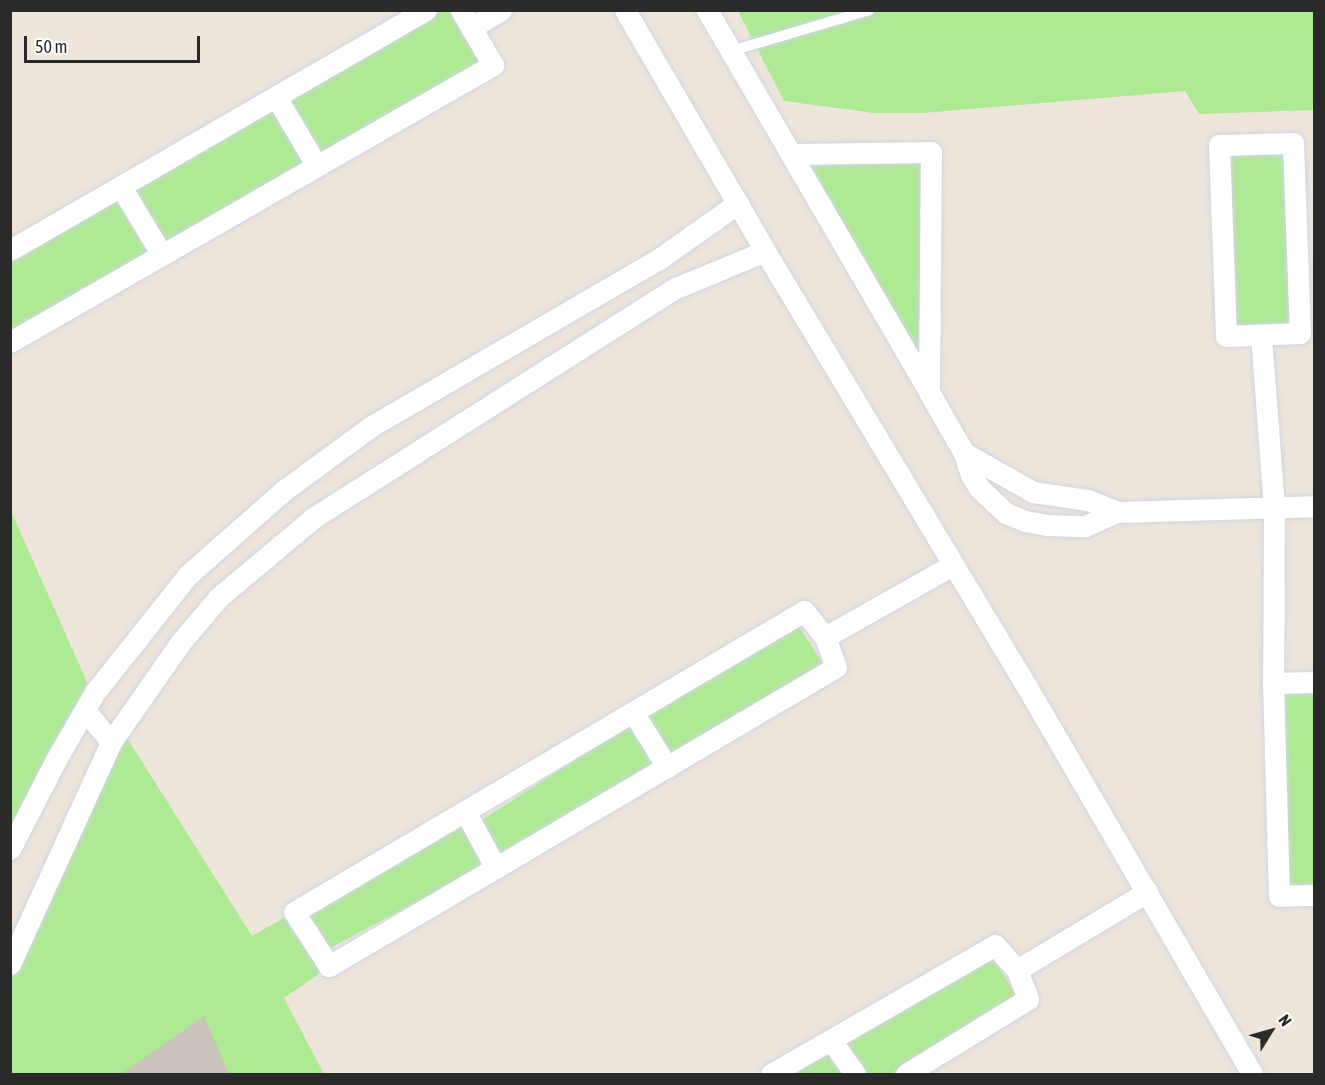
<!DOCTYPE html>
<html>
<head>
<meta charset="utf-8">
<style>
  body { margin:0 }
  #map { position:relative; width:1325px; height:1085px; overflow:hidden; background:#eee6db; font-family:"Asap Condensed",sans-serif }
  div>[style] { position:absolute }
  .green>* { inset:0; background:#aee993; transform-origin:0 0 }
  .building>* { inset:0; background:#c9c3bb }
  .roads { filter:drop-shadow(0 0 2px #d0d4e4) drop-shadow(0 0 2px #d0d4e4) }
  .lane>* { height:10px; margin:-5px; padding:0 5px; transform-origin:5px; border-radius:5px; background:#fff }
  .street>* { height:21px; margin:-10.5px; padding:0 10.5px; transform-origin:10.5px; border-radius:10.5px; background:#fff }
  span { translate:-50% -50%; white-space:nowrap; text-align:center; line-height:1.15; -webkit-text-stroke:5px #fff; paint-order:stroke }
  .frame { position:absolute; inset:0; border:12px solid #2a2a2a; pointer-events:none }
  .north { position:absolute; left:1241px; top:1001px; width:60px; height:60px; -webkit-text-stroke:4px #fff; paint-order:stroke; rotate:53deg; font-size:16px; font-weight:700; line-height:24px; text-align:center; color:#2a2a2a }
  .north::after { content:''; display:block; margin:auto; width:21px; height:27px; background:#2a2a2a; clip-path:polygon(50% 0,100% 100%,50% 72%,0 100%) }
  .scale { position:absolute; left:24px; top:36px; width:176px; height:27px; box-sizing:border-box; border:3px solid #2a2a2a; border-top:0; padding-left:8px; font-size:18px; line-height:21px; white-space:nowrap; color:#2a2a2a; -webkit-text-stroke:4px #fff; paint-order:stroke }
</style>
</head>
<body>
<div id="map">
  <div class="green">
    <i style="clip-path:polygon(442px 11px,453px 11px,484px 64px,319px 159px,283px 100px)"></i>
    <i style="clip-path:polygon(738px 11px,1314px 11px,1314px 110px,1199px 114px,1185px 91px,922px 113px,874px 113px,784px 101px)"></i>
    <i style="left:273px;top:106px;width:67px;height:166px;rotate:58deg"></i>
    <i style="left:1289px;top:149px;width:179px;height:64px;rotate:88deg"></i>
    <i style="clip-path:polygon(920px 159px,923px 363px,806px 164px)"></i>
    <i style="clip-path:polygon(118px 196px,153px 253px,11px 336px,10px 257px)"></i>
    <i style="clip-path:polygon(10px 509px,91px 691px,10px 839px)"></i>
    <i style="left:796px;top:622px;width:50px;height:181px;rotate:57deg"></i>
    <i style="clip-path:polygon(1314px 687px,1314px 890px,1284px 891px,1279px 690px)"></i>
    <i style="left:630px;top:724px;width:49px;height:181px;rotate:57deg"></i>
    <i style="clip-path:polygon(122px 730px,252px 936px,291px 914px,326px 969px,284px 998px,324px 1074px,11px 1074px,11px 969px)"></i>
    <i style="left:462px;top:820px;width:51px;height:185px;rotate:62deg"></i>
    <i style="clip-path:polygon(991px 955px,1017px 996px,891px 1074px,863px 1074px,839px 1042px)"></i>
    <i style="clip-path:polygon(826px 1052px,842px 1074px,786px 1074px)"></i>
  </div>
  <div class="building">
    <i style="clip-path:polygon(204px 1016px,229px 1074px,124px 1074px,123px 1073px)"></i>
  </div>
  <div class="roads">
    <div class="lane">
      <i style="left:731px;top:51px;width:144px;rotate:-16.5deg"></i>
    </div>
    <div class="street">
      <i style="left:625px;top:10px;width:279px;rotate:59.8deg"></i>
      <i style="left:765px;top:251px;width:509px;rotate:59deg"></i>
      <i style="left:1027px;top:687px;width:448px;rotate:59.8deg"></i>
      <i style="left:707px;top:10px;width:442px;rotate:59.8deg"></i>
      <i style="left:929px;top:392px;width:70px;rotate:60.2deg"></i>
      <i style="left:964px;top:453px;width:23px;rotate:72deg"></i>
      <i style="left:971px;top:475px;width:15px;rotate:58deg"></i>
      <i style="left:979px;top:488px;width:37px;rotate:43deg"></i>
      <i style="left:1006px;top:513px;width:21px;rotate:23deg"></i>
      <i style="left:1025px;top:521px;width:22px;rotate:10deg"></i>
      <i style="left:1047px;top:525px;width:38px;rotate:2deg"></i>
      <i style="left:1085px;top:526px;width:35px;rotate:-24deg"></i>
      <i style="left:1117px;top:512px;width:197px;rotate:-1.7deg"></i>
      <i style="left:471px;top:28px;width:35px;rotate:-31deg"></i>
      <i style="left:276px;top:97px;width:80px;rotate:59.3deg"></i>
      <i style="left:1293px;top:143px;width:190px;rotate:87.9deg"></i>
      <i style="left:1300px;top:333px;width:74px;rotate:177.7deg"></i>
      <i style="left:1226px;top:336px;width:191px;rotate:-92.1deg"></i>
      <i style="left:1219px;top:145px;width:74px;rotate:-1.5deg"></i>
      <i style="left:792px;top:154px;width:139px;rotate:-0.8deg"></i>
      <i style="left:931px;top:152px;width:239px;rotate:90.5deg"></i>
      <i style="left:121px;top:187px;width:79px;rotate:58.9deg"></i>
      <i style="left:10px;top:250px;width:480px;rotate:-30deg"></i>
      <i style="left:1261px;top:335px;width:173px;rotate:85.7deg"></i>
      <i style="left:1274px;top:508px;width:175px;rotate:90.3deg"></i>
      <i style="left:1273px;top:683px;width:213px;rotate:88.4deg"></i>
      <i style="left:1279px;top:896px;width:35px;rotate:-2deg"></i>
      <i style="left:10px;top:342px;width:557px;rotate:-29.83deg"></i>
      <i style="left:493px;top:65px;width:64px;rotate:-120.2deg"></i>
      <i style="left:964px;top:453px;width:79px;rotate:29.5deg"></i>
      <i style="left:1033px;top:492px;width:56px;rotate:8.3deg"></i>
      <i style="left:1088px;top:500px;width:31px;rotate:22deg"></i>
      <i style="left:804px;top:611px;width:33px;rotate:51deg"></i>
      <i style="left:825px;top:637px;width:32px;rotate:70deg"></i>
      <i style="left:836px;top:667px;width:589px;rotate:149.47deg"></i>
      <i style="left:329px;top:966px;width:64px;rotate:-122.9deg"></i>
      <i style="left:294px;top:912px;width:592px;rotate:-30.55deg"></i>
      <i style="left:825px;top:637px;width:147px;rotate:-29.4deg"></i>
      <i style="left:1273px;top:683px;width:41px;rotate:-1.4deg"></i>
      <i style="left:85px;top:710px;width:41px;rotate:50.9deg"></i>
      <i style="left:633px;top:712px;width:65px;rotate:58.3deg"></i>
      <i style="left:465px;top:811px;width:65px;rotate:61.5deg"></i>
      <i style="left:10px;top:849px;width:102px;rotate:-62.7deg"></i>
      <i style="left:57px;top:758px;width:76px;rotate:-60.1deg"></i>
      <i style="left:95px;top:692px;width:151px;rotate:-51.5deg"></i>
      <i style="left:189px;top:574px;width:125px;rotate:-41.4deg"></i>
      <i style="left:283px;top:491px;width:108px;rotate:-36.3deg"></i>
      <i style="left:370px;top:427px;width:334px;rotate:-30.2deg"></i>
      <i style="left:659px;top:259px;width:97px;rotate:-35.3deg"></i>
      <i style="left:10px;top:964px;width:244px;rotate:-65.5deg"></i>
      <i style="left:111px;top:742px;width:121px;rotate:-55.1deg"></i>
      <i style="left:180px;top:643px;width:60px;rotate:-49.7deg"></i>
      <i style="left:219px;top:597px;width:123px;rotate:-40deg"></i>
      <i style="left:313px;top:518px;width:430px;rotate:-32.4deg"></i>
      <i style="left:676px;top:288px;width:96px;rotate:-22.6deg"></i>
      <i style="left:1017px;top:970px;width:152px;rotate:-31deg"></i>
      <i style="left:831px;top:1040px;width:42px;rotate:54.8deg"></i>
      <i style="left:771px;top:1074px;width:258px;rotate:-29.9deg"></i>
      <i style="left:995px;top:945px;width:33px;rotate:49deg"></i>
      <i style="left:1017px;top:970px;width:31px;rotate:69deg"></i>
      <i style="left:1028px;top:999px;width:143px;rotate:148.4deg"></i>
    </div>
  </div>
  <div class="frame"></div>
  <div class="north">N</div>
  <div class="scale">50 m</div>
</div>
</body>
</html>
